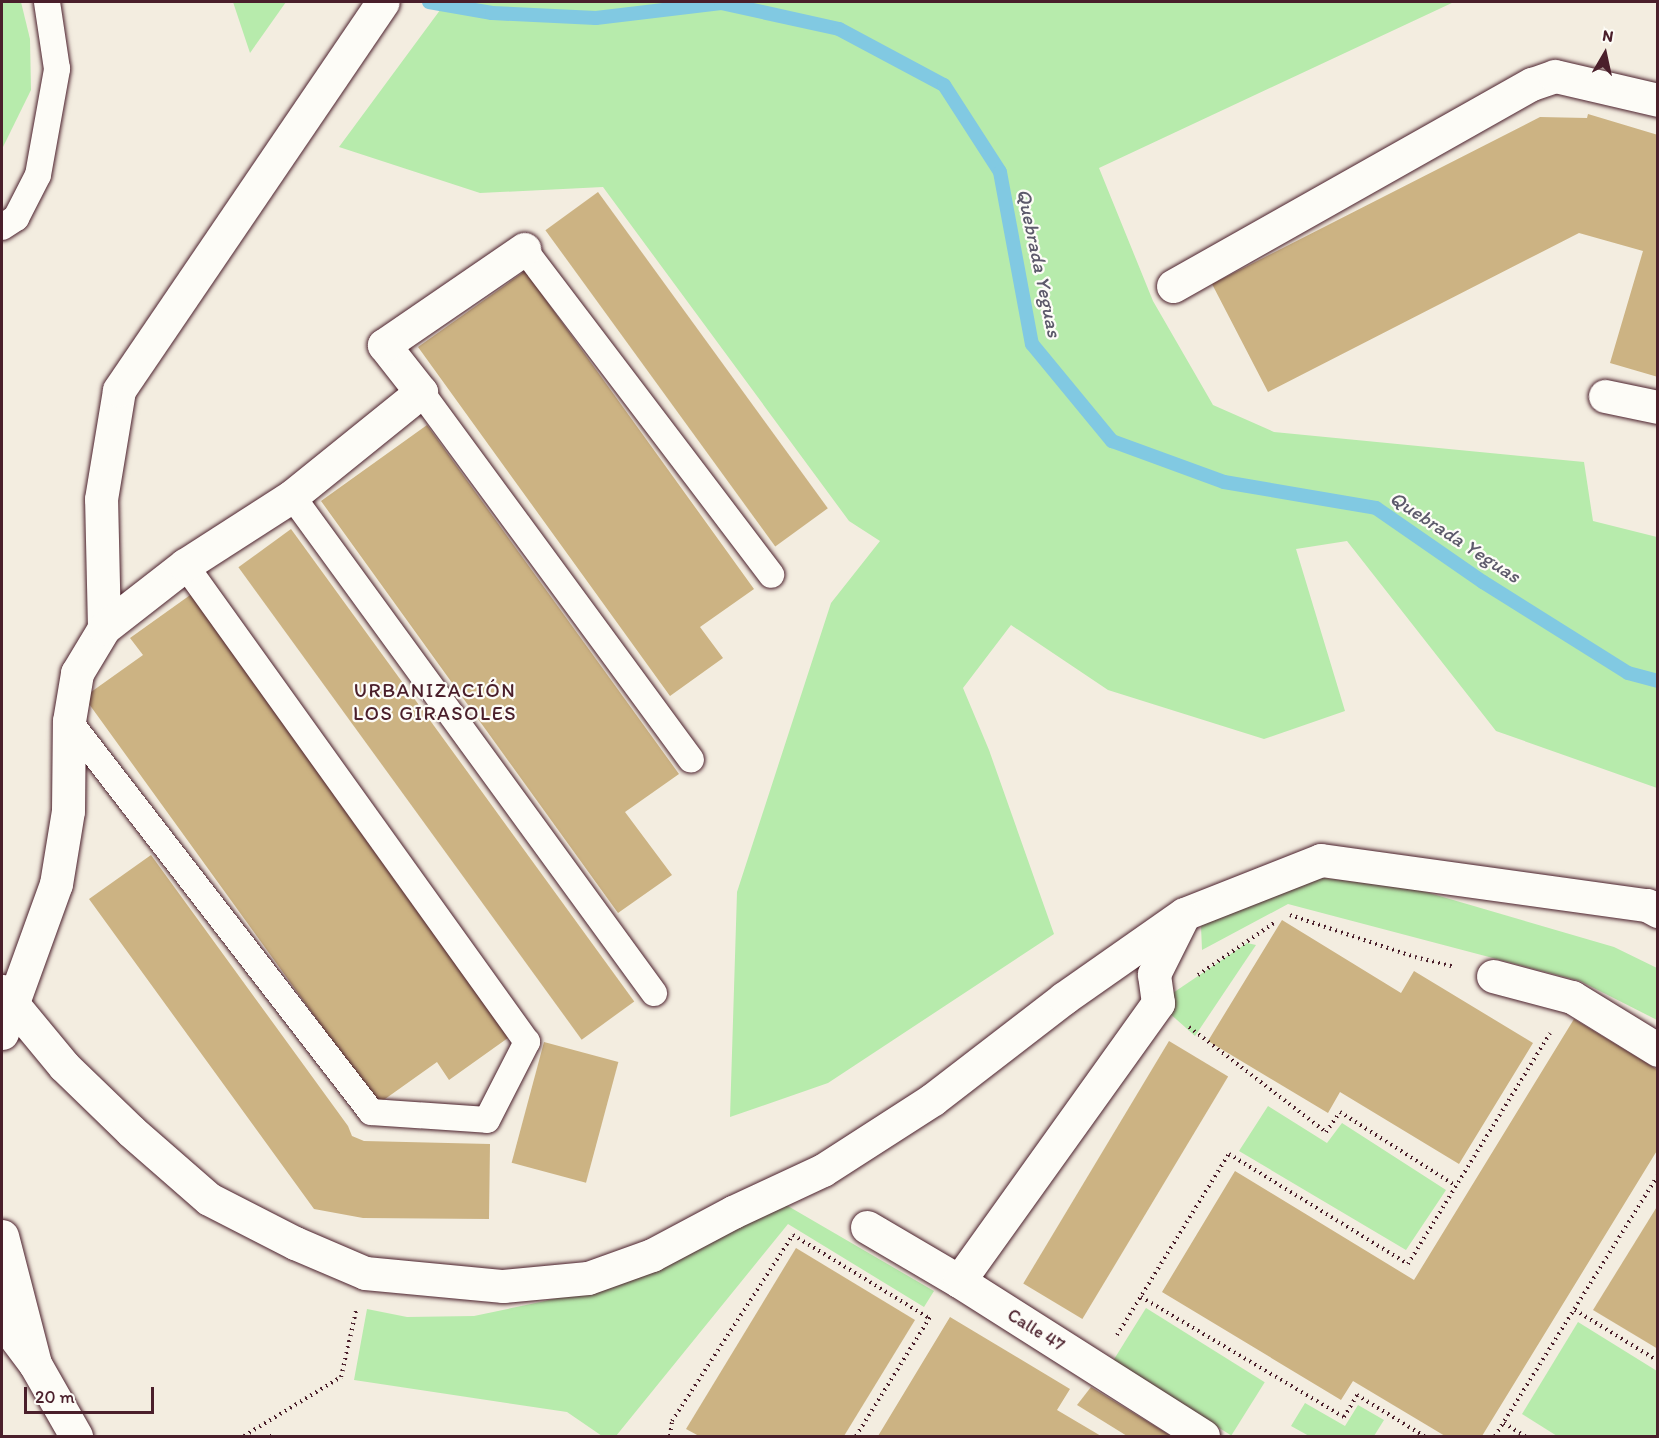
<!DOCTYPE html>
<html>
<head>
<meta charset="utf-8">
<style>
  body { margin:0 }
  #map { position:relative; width:1659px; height:1438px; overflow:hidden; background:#f3ede0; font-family:Itim,sans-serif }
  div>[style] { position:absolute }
  .green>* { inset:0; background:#b7ebac; transform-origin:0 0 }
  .stream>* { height:14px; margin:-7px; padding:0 7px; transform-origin:7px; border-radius:7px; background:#81c9e2 }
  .building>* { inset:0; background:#ccb383; transform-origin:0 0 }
  .path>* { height:4px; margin-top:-2px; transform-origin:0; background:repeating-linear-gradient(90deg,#4a1f2b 0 1.5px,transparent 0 6px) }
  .roads { filter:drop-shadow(0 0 2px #4a1f2b) drop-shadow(0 0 2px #4a1f2b) }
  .service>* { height:26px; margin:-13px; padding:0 13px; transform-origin:13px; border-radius:13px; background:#fdfcf7 }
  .minor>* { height:33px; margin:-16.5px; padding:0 16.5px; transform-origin:16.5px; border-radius:16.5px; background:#fdfcf7 }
  .tertiary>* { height:33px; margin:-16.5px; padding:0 16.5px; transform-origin:16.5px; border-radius:16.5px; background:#fdfcf7 }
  span { translate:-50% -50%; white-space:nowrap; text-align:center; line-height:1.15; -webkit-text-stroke:4.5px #fdfcf7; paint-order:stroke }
  .street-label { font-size:18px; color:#4a1f2b }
  .water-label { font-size:20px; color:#5d5a6b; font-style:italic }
  .neighbourhood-label { font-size:20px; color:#4a1f2b; letter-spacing:1.5px }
  .frame { position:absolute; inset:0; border:3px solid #4a1f2b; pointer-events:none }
  .north { position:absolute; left:1575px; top:24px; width:60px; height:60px; -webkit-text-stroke:4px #fdfcf7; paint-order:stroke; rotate:9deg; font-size:16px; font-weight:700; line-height:24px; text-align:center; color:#4a1f2b }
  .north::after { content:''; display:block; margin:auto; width:21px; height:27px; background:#4a1f2b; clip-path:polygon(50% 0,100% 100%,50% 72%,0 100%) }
  .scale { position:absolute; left:24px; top:1387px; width:130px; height:27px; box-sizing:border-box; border:3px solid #4a1f2b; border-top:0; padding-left:8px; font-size:18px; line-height:21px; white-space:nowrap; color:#4a1f2b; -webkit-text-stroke:4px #fdfcf7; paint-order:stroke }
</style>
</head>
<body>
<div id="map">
  <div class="green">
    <i style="clip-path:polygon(2px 2px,21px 2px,30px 39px,31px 90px,2px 149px)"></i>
    <i style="clip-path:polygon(233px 2px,286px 2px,250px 53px)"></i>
    <i style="clip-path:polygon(446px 2px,1454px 2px,1099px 168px,1153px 301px,1213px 405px,1274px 432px,1584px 462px,1593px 521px,1657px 537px,1657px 788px,1496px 731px,1347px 541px,1296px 549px,1345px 711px,1264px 739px,1108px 690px,1011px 625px,963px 688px,989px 750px,1054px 934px,828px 1083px,730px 1117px,737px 892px,831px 603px,880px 541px,849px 521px,603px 187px,480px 193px,339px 147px)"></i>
    <i style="clip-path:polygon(1316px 877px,1419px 890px,1614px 947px,1657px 968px,1657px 1020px,1580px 981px,1288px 904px,1202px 950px,1201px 926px,1252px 897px)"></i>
    <i style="clip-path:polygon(1247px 943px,1256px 945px,1195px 1036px,1158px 1003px)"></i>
    <i style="clip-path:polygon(1268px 1106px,1327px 1143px,1342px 1123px,1446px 1190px,1406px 1250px,1239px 1151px)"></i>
    <i style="clip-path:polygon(781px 1202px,934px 1291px,924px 1307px,788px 1224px,616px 1436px,602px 1436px,567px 1412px,354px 1380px,367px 1309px,407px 1317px,474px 1316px,545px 1301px,610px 1284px)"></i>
    <i style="left:1146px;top:1308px;width:140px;height:63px;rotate:32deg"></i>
    <i style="clip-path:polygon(1578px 1322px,1657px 1371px,1656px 1436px,1557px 1436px,1522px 1414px)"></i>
    <i style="clip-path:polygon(1305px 1403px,1345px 1426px,1358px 1405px,1384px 1420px,1374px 1436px,1309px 1436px,1291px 1426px)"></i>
  </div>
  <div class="stream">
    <i style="left:429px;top:2px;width:64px;rotate:9.9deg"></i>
    <i style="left:492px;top:13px;width:104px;rotate:2.8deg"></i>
    <i style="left:596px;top:18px;width:126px;rotate:-6.8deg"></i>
    <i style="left:721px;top:3px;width:121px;rotate:12.4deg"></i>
    <i style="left:839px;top:29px;width:119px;rotate:28.1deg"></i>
    <i style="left:944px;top:85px;width:103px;rotate:57.2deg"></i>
    <i style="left:1000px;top:172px;width:175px;rotate:79.5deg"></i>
    <i style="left:1032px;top:344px;width:126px;rotate:50.5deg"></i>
    <i style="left:1112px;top:441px;width:119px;rotate:20.1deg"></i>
    <i style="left:1224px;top:482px;width:154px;rotate:9.7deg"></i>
    <i style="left:1376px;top:508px;width:130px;rotate:34.7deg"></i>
    <i style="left:1483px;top:582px;width:171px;rotate:32.1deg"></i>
    <i style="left:1628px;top:673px;width:31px;rotate:15deg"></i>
  </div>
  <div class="building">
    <i style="clip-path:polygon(1588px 114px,1658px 135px,1658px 377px,1610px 363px,1643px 251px,1579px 233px,1268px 392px,1212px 284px,1540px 117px,1587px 118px)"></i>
    <i style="left:598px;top:192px;width:391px;height:65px;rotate:54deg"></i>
    <i style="clip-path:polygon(525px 271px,754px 589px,700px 627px,723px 658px,670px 696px,418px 347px)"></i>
    <i style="clip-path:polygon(427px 425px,679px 774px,625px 812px,672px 875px,618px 913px,321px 501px)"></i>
    <i style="left:291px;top:529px;width:584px;height:65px;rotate:54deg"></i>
    <i style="clip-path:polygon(193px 593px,512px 1035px,449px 1080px,437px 1062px,378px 1104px,84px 697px,143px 655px,130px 638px)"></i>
    <i style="clip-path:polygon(151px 855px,348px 1126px,352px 1136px,364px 1141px,490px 1144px,489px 1219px,363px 1218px,314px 1209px,89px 899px)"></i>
    <i style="clip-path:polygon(1282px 920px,1401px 993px,1414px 971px,1533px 1043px,1459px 1164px,1340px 1092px,1328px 1113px,1208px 1041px)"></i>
    <i style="clip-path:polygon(1574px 1019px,1658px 1070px,1658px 1149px,1482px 1436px,1445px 1436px,1353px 1381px,1341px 1400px,1162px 1292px,1235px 1171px,1414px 1280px)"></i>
    <i style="left:1169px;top:1041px;width:69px;height:283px;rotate:31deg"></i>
    <i style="left:544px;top:1042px;width:77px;height:125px;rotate:15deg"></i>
    <i style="clip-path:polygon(1658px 1205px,1658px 1349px,1593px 1310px)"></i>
    <i style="clip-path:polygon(796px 1248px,915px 1320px,844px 1436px,699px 1436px,686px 1429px)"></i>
    <i style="clip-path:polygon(950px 1317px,1070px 1389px,1057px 1410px,1101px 1436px,878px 1436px)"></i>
    <i style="clip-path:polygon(1091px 1387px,1171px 1436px,1127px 1436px,1077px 1405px)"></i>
  </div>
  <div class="path">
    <i style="left:1290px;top:915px;width:132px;rotate:18.6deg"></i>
    <i style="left:1415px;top:957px;width:41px;rotate:14deg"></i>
    <i style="left:1198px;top:975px;width:92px;rotate:-34.4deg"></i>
    <i style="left:1189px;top:1027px;width:173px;rotate:37.5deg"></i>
    <i style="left:1326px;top:1132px;width:24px;rotate:-55deg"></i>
    <i style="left:1340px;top:1112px;width:138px;rotate:32.5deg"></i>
    <i style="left:1141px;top:1297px;width:236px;rotate:30.6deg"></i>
    <i style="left:1344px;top:1417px;width:26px;rotate:-59deg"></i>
    <i style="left:1357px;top:1395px;width:79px;rotate:31.5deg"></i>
    <i style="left:1575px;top:1310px;width:97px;rotate:31.6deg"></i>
    <i style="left:1117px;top:1335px;width:213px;rotate:-58.3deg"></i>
    <i style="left:1229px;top:1154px;width:210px;rotate:31.6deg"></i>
    <i style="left:1408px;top:1264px;width:271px;rotate:-58.4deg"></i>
    <i style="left:1504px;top:1423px;width:25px;rotate:32deg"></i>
    <i style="left:244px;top:1436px;width:114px;rotate:-31.3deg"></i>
    <i style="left:341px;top:1377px;width:68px;rotate:-77.2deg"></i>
    <i style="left:270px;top:1436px;width:4px"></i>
    <i style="left:670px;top:1436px;width:15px;rotate:-82deg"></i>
    <i style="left:672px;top:1421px;width:222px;rotate:-57deg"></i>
    <i style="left:793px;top:1235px;width:159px;rotate:31.4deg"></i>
    <i style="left:856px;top:1436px;width:140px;rotate:-58.1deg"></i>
    <i style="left:1495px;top:1436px;width:308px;rotate:-58deg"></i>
  </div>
  <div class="roads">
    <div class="service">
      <i style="left:2px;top:227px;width:17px;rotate:-33deg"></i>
      <i style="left:16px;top:218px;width:48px;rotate:-62.9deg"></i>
      <i style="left:38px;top:175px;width:108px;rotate:-79.8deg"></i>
      <i style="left:57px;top:69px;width:68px;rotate:-98.5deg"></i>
      <i style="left:524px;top:249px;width:409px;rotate:52.8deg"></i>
      <i style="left:421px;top:392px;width:456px;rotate:53.7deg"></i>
      <i style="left:292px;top:496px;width:615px;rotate:53.93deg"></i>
      <i style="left:69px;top:721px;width:494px;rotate:52.3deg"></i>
      <i style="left:371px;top:1112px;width:116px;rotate:3.9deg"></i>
      <i style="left:487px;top:1120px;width:88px;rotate:-62.9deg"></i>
      <i style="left:527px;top:1042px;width:587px;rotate:-125.64deg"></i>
    </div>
    <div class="minor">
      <i style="left:1173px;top:286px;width:412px;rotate:-29.4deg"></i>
      <i style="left:1532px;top:84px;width:24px;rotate:-19deg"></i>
      <i style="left:1555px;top:76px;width:106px;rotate:13.1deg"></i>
      <i style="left:1605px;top:396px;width:54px;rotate:11.7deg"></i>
      <i style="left:104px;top:628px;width:129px;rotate:-91.3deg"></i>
      <i style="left:101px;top:499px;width:110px;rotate:-80.6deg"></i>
      <i style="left:119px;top:390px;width:469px;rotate:-55.8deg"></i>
      <i style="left:1493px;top:976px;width:82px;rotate:14.9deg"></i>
      <i style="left:1572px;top:997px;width:101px;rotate:31.6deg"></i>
      <i style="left:2px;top:991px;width:97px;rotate:50.4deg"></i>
      <i style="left:64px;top:1066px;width:93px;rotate:44.1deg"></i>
      <i style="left:131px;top:1131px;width:103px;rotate:41.1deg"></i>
      <i style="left:209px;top:1199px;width:97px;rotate:27.1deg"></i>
      <i style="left:295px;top:1243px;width:76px;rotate:23.2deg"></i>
      <i style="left:365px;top:1273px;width:139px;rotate:5.4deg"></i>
      <i style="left:503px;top:1286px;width:85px;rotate:-5.4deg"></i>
      <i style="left:588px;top:1278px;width:68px;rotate:-19.8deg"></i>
      <i style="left:652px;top:1255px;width:92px;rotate:-28deg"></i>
      <i style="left:733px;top:1212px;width:99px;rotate:-25deg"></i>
      <i style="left:823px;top:1170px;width:131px;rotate:-32.8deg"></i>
      <i style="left:933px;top:1099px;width:165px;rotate:-37.6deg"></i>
      <i style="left:1064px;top:998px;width:146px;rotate:-35deg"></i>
      <i style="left:1184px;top:914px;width:147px;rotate:-21.5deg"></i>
      <i style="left:1321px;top:860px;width:329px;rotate:7.9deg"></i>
      <i style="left:1647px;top:905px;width:13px;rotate:29deg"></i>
      <i style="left:2px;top:1033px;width:158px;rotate:-70.1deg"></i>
      <i style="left:56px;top:884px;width:74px;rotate:-80.7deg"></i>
      <i style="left:68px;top:811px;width:90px;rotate:-89.4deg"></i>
      <i style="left:69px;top:721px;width:49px;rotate:-80.5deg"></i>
      <i style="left:77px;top:673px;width:52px;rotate:-59deg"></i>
      <i style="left:104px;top:628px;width:103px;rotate:-37.9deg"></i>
      <i style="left:185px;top:565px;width:127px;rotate:-32.8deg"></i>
      <i style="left:292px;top:496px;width:166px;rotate:-38.9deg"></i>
      <i style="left:421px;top:392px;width:60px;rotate:-128.2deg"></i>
      <i style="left:384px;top:345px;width:170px;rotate:-34.4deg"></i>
      <i style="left:867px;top:1227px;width:107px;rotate:30.4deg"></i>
      <i style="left:959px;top:1281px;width:289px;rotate:32.4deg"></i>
      <i style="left:2px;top:1236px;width:132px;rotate:75.5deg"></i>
      <i style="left:959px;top:1281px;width:342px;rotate:-54.4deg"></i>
      <i style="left:1158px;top:1003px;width:29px;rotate:-98deg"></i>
      <i style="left:1154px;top:974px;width:65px;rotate:-63.4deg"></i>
    </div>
    <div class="tertiary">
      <i style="left:2px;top:1320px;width:55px;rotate:53.1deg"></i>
      <i style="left:35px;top:1364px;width:83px;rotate:60.3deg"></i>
    </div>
  </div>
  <div class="street-label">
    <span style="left:1036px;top:1330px;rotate:32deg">Calle 47</span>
  </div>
  <div class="water-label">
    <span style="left:1039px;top:263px;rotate:78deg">Quebrada Yeguas</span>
    <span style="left:1455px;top:537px;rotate:33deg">Quebrada Yeguas</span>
  </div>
  <div class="neighbourhood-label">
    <span style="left:435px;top:702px">URBANIZACIÓN<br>LOS GIRASOLES</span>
  </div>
  <div class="frame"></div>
  <div class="north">N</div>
  <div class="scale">20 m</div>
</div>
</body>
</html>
